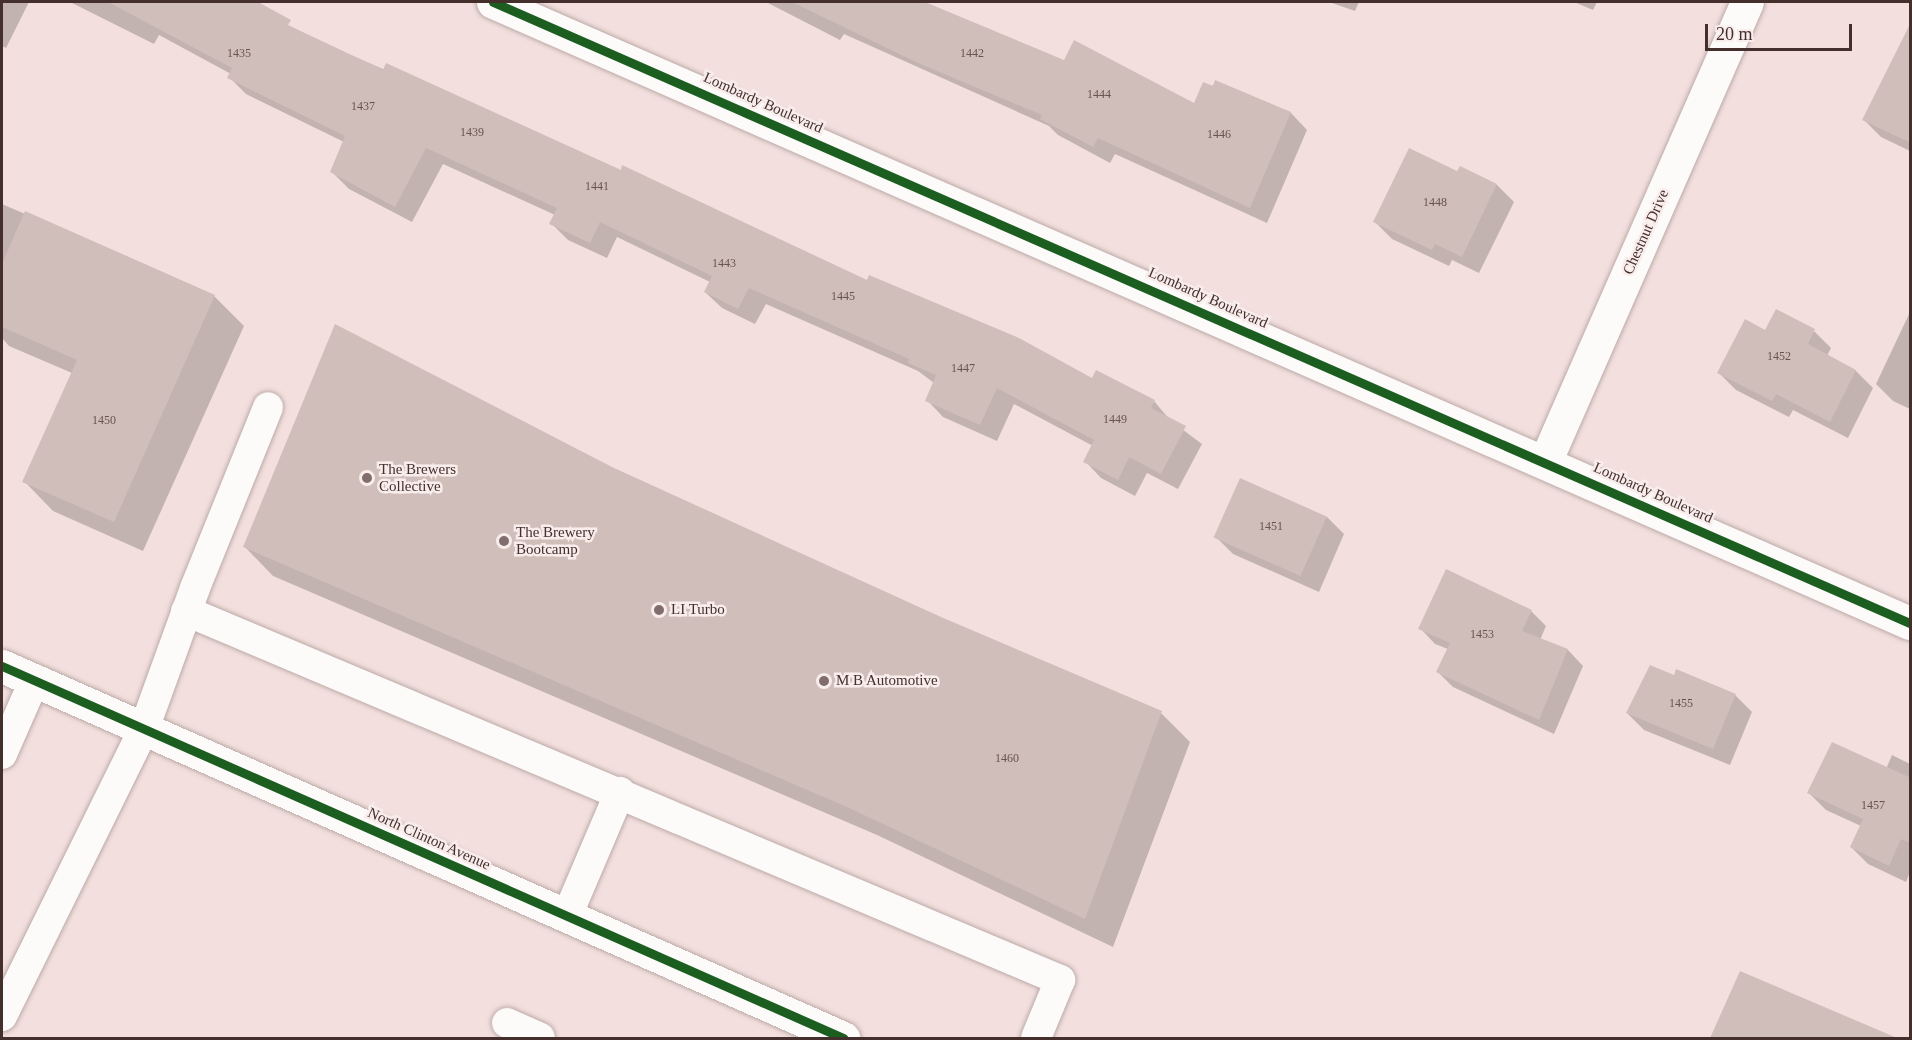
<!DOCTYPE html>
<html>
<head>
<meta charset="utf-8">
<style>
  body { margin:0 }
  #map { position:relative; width:1912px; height:1040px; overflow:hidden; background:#f3e0de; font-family:Georgia,serif }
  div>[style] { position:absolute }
  .shadow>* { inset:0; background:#0003 }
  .building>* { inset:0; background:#d0beba; transform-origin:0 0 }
  .roads { filter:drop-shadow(0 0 2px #bcaaa8) drop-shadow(0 0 2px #bcaaa8) }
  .service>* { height:30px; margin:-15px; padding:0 15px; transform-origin:15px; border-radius:15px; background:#fdfafa }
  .minor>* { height:33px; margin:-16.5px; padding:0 16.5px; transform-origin:16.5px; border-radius:16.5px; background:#fdfafa }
  .cycleway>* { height:9px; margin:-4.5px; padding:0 4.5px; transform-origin:4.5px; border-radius:4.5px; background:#1b5e20 }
  .dots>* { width:16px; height:16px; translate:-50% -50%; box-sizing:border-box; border:3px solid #f8edeb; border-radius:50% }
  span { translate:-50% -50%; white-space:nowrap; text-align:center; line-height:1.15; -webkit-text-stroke:5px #f8edeb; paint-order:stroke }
  .number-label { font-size:12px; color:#675350 }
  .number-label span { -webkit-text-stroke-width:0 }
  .street-label { font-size:15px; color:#442f2d }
  .poi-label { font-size:15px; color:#442f2d }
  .left { translate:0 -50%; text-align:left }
  .frame { position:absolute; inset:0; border:3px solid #442f2d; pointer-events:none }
  .scale { position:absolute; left:1705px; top:24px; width:147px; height:27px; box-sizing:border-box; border:3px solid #442f2d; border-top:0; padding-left:8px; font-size:18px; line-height:21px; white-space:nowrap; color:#442f2d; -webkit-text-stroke:4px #f8edeb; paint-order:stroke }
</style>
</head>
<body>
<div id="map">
  <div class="shadow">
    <i style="clip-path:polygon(2px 2px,29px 2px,6px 48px,2px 46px)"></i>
    <i style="clip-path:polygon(70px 2px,230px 2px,1092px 380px,1154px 401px,1170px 420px,1202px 444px,1178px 489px,1147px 473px,1135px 496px,1101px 478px,1085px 461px,1093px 446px,1014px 404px,997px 441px,943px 417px,927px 400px,934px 383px,918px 371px,766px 304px,755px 324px,722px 308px,705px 292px,710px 282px,617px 237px,607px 258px,568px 240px,551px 223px,555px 215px,443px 164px,412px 222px,349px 189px,332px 172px,344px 142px,246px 94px,229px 77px,231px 74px,159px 35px,154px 44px)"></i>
    <i style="clip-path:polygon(766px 2px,921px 2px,1065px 62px,1194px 105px,1216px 82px,1291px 113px,1307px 130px,1267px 223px,1115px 154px,1110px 163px,1058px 135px,1049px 126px,844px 34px,840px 40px)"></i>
    <i style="clip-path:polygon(1329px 2px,1359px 2px,1355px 11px)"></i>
    <i style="clip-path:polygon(1574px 2px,1597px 2px,1593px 10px)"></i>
    <i style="clip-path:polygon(1910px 81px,1910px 151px,1881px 137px,1864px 120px)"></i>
    <i style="clip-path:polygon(1460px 168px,1497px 185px,1514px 202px,1479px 273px,1452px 260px,1449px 266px,1392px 239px,1375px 222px,1457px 173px)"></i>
    <i style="clip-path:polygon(2px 204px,214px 296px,244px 326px,143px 551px,53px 511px,24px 481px,72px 373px,9px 346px,2px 338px)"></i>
    <i style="clip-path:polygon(1776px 311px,1814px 331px,1831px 348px,1827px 356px,1856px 371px,1873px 388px,1848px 438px,1793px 410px,1789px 417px,1736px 390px,1719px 373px,1766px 332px)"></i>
    <i style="clip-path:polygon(1910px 312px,1910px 409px,1893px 401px,1876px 384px)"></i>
    <i style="clip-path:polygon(611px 468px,941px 618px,1161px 713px,1190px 742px,1113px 947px,877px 835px,273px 576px,245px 547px)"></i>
    <i style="clip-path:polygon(1241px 480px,1327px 517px,1344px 534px,1319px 592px,1233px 554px,1216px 537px)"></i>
    <i style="clip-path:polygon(1531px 611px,1546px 626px,1540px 640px,1568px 650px,1583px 666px,1554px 734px,1453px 687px,1438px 672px,1448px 649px,1435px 644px,1420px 628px)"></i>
    <i style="clip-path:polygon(1677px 671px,1735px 695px,1752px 712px,1730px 765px,1644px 730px,1627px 713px,1674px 677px)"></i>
    <i style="clip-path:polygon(1892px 755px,1910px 764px,1910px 872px,1906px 882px,1868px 864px,1851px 847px,1861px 826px,1826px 810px,1809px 793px,1886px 769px)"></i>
    <i style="clip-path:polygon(1741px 973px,1893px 1038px,1712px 1038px)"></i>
  </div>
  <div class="building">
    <i style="clip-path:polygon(108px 2px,258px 2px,291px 20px,288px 25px,383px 70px,386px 63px,621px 170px,622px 165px,867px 280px,869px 275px,1019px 338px,1092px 378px,1096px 370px,1155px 400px,1151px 408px,1186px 426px,1161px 474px,1129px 457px,1118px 480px,1083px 462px,1094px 440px,997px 388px,980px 425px,925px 401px,936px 375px,908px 363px,909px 359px,749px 288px,738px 309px,704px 292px,712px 276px,600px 222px,590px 243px,549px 224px,557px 208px,426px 148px,395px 207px,330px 172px,345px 136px,227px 78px,232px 68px)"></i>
    <i style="clip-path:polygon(792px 2px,925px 2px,1064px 60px,1074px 40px,1194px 103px,1203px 82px,1213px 86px,1215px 80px,1291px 112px,1250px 208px,1098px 138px,1093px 147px,1040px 119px,1042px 115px,918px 63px)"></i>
    <i style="clip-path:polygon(1911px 22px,1911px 143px,1862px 120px)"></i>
    <i style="clip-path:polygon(1409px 148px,1457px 171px,1460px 166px,1497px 184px,1462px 257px,1435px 244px,1432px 250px,1373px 222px)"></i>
    <i style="clip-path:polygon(25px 211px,215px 295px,114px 522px,22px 482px,77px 360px,2px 327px,2px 264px)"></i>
    <i style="clip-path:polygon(1776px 309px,1815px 329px,1808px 344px,1856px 370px,1830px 422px,1776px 394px,1772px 401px,1717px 373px,1745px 319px,1765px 330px)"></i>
    <i style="clip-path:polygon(335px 324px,612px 467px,941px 617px,1162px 711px,1085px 919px,847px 807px,243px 547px)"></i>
    <i style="left:1240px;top:478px;width:95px;height:65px;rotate:24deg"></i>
    <i style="clip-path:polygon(1446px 569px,1532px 610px,1522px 631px,1568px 649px,1539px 720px,1436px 672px,1450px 643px,1418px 629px)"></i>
    <i style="clip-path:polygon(1650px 665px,1674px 675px,1676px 669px,1736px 694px,1713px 749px,1626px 713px)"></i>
    <i style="clip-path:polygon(1832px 742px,1911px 778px,1911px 843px,1901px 839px,1889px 866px,1850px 847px,1863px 819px,1807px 793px)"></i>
    <i style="clip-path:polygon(1740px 971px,1897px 1038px,1710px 1038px)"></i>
  </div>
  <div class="roads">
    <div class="service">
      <i style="left:186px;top:611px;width:949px;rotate:22.89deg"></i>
      <i style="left:1060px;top:980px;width:63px;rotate:112.5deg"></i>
      <i style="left:2px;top:754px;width:80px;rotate:-66.3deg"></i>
      <i style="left:567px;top:916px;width:135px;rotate:-66.9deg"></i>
      <i style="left:2px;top:1016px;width:320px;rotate:-63.7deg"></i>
      <i style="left:144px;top:729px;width:150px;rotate:-70.1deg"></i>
      <i style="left:195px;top:588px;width:195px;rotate:-68deg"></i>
      <i style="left:507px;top:1023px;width:36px;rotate:24deg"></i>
    </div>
    <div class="minor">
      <i style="left:493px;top:2px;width:1547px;rotate:23.67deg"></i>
      <i style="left:1545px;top:462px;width:502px;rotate:-66.29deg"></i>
      <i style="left:2px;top:666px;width:920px;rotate:23.86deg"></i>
    </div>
  </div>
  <div class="cycleway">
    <i style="left:493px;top:2px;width:1547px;rotate:23.67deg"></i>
    <i style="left:2px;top:666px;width:920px;rotate:23.86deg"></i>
  </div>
  <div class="dots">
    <i style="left:367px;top:478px;background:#816d6b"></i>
    <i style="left:504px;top:541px;background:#816d6b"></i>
    <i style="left:659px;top:610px;background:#816d6b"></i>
    <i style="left:824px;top:681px;background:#816d6b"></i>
  </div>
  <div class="number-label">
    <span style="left:239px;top:54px">1435</span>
    <span style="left:972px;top:54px">1442</span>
    <span style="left:1099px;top:95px">1444</span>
    <span style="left:363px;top:107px">1437</span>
    <span style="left:472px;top:133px">1439</span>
    <span style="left:1219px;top:135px">1446</span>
    <span style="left:597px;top:187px">1441</span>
    <span style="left:1435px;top:203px">1448</span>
    <span style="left:724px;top:264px">1443</span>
    <span style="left:843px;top:297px">1445</span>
    <span style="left:1779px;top:357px">1452</span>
    <span style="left:963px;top:369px">1447</span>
    <span style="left:1115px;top:420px">1449</span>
    <span style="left:104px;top:421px">1450</span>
    <span style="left:1271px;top:527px">1451</span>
    <span style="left:1482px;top:635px">1453</span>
    <span style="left:1681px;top:704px">1455</span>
    <span style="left:1007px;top:759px">1460</span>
    <span style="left:1873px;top:806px">1457</span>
  </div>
  <div class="street-label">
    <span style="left:763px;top:103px;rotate:24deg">Lombardy Boulevard</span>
    <span style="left:1646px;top:232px;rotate:-66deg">Chestnut Drive</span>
    <span style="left:1208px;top:298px;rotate:24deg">Lombardy Boulevard</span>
    <span style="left:1653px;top:493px;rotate:24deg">Lombardy Boulevard</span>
    <span style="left:429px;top:839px;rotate:24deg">North Clinton Avenue</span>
  </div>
  <div class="poi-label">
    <span class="left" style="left:379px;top:478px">The Brewers<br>Collective</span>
    <span class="left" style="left:516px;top:541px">The Brewery<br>Bootcamp</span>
    <span class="left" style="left:671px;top:610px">LI Turbo</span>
    <span class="left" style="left:836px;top:681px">M B Automotive</span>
  </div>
  <div class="frame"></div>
  <div class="scale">20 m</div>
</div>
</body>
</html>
